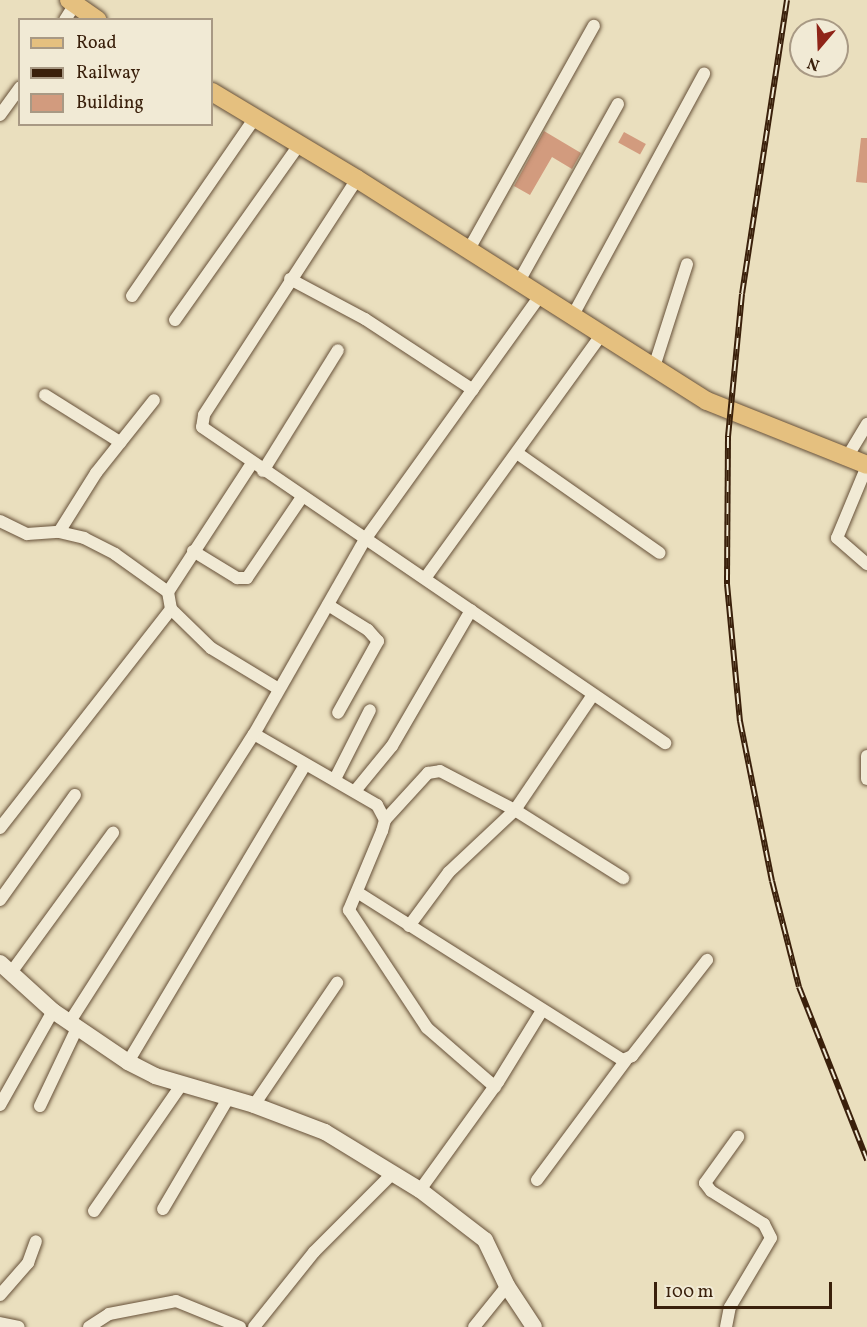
<!DOCTYPE html>
<html>
<head>
<meta charset="utf-8">
<style>
  body { margin:0 }
  #map { position:relative; width:867px; height:1327px; overflow:hidden; background:#eadfbe; font-family:Vollkorn,serif }
  div>[style] { position:absolute }
  .building>* { inset:0; background:#d29b7e; transform-origin:0 0 }
  .roads { filter:drop-shadow(0 0 2px #665038) drop-shadow(0 0 2px #665038) }
  .street>* { height:12px; margin:-6px; padding:0 6px; transform-origin:6px; border-radius:6px; background:#f1ead5 }
  .secondary>* { height:16px; margin:-8px; padding:0 8px; transform-origin:8px; border-radius:8px; background:#f1ead5 }
  .primary>* { height:18px; margin:-9px; padding:0 9px; transform-origin:9px; border-radius:9px; background:#e5c07f }
  .rail>* { height:6px; margin-top:-3px; transform-origin:0; background:repeating-linear-gradient(90deg,#f1ead5 0 11px,#3a200b 0 22px); box-sizing:border-box; border-block:2px solid #3a200b }
  span { translate:-50% -50%; white-space:nowrap; text-align:center; line-height:1.15; -webkit-text-stroke:6px #f1ead5; paint-order:stroke }
  .legend { position:absolute; left:18px; top:18px; width:195px; height:108px; box-sizing:border-box; background:#f1ead5; border:2px solid #a89984; margin:0; padding:8px 10px; list-style:none; font-size:18px; color:#3a200b }
  .legend li { display:flex; align-items:center; gap:12px; height:30px }
  .legend b { width:30px; border:2px solid #a89984 }
  .north { position:absolute; left:789px; top:18px; width:60px; height:60px; box-sizing:border-box; background:#f1ead5; border:2px solid #a89984; border-radius:50%; rotate:199deg; font-size:16px; font-weight:700; line-height:24px; text-align:center; color:#3a200b }
  .north::after { content:''; display:block; margin:auto; width:21px; height:27px; background:#8f2418; clip-path:polygon(50% 0,100% 100%,50% 72%,0 100%) }
  .scale { position:absolute; left:654px; top:1282px; width:178px; height:27px; box-sizing:border-box; border:3px solid #3a200b; border-top:0; padding-left:8px; font-size:18px; line-height:21px; white-space:nowrap; color:#3a200b; -webkit-text-stroke:4px #f1ead5; paint-order:stroke }
</style>
</head>
<body>
<div id="map">
  <div class="building">
    <i style="clip-path:polygon(544px 131px,581px 153px,572px 169px,552px 157px,530px 195px,514px 186px)"></i>
    <i style="left:624px;top:132px;width:25px;height:12px;rotate:29deg"></i>
    <i style="clip-path:polygon(861px 138px,867px 138px,867px 183px,856px 182px)"></i>
  </div>
  <div class="roads">
    <div class="street">
      <i style="left:65px;top:20px;width:19px;rotate:-58deg"></i>
      <i style="left:0;top:115px;width:34px;rotate:-54deg"></i>
      <i style="left:357px;top:179px;width:281px;rotate:123deg"></i>
      <i style="left:204px;top:415px;width:12px;rotate:99deg"></i>
      <i style="left:202px;top:427px;width:561px;rotate:34.31deg"></i>
      <i style="left:468px;top:251px;width:258px;rotate:-60.8deg"></i>
      <i style="left:290px;top:279px;width:85px;rotate:28.1deg"></i>
      <i style="left:365px;top:319px;width:129px;rotate:33.3deg"></i>
      <i style="left:518px;top:283px;width:205px;rotate:-60.8deg"></i>
      <i style="left:132px;top:296px;width:215px;rotate:-55.4deg"></i>
      <i style="left:572px;top:317px;width:277px;rotate:-61.5deg"></i>
      <i style="left:175px;top:320px;width:214px;rotate:-54.7deg"></i>
      <i style="left:654px;top:367px;width:108px;rotate:-72.2deg"></i>
      <i style="left:45px;top:395px;width:89px;rotate:32.1deg"></i>
      <i style="left:517px;top:453px;width:174px;rotate:35deg"></i>
      <i style="left:846px;top:459px;width:41px;rotate:-59deg"></i>
      <i style="left:867px;top:466px;width:78px;rotate:112.6deg"></i>
      <i style="left:837px;top:538px;width:40px;rotate:41deg"></i>
      <i style="left:263px;top:471px;width:142px;rotate:-58.2deg"></i>
      <i style="left:0;top:521px;width:30px;rotate:26deg"></i>
      <i style="left:27px;top:534px;width:32px;rotate:-4deg"></i>
      <i style="left:59px;top:532px;width:26px;rotate:13deg"></i>
      <i style="left:84px;top:538px;width:35px;rotate:27deg"></i>
      <i style="left:115px;top:554px;width:65px;rotate:35.6deg"></i>
      <i style="left:168px;top:592px;width:17px;rotate:80deg"></i>
      <i style="left:171px;top:609px;width:56px;rotate:44.3deg"></i>
      <i style="left:211px;top:648px;width:77px;rotate:31.2deg"></i>
      <i style="left:59px;top:532px;width:70px;rotate:-57.9deg"></i>
      <i style="left:96px;top:473px;width:93px;rotate:-51.5deg"></i>
      <i style="left:193px;top:551px;width:52px;rotate:31.5deg"></i>
      <i style="left:237px;top:578px;width:10px"></i>
      <i style="left:247px;top:578px;width:98px;rotate:-55.8deg"></i>
      <i style="left:426px;top:577px;width:300px;rotate:-54.1deg"></i>
      <i style="left:168px;top:592px;width:154px;rotate:-56.9deg"></i>
      <i style="left:328px;top:605px;width:47px;rotate:32deg"></i>
      <i style="left:368px;top:630px;width:15px;rotate:48deg"></i>
      <i style="left:378px;top:641px;width:82px;rotate:119.1deg"></i>
      <i style="left:254px;top:734px;width:142px;rotate:30deg"></i>
      <i style="left:377px;top:805px;width:17px;rotate:62deg"></i>
      <i style="left:385px;top:820px;width:11px;rotate:105deg"></i>
      <i style="left:382px;top:831px;width:86px;rotate:112.7deg"></i>
      <i style="left:349px;top:910px;width:141px;rotate:56.5deg"></i>
      <i style="left:427px;top:1028px;width:90px;rotate:40.9deg"></i>
      <i style="left:867px;top:756px;width:23px;rotate:90deg"></i>
      <i style="left:335px;top:779px;width:77px;rotate:-63.1deg"></i>
      <i style="left:355px;top:791px;width:58px;rotate:-50.6deg"></i>
      <i style="left:392px;top:746px;width:157px;rotate:-59.8deg"></i>
      <i style="left:385px;top:820px;width:64px;rotate:-47.5deg"></i>
      <i style="left:428px;top:773px;width:12px;rotate:-9deg"></i>
      <i style="left:440px;top:771px;width:85px;rotate:27.5deg"></i>
      <i style="left:515px;top:810px;width:128px;rotate:32.2deg"></i>
      <i style="left:0;top:828px;width:278px;rotate:-52deg"></i>
      <i style="left:357px;top:892px;width:315px;rotate:32.3deg"></i>
      <i style="left:623px;top:1060px;width:10px;rotate:-24deg"></i>
      <i style="left:632px;top:1056px;width:122px;rotate:-52deg"></i>
      <i style="left:0;top:900px;width:129px;rotate:-54.5deg"></i>
      <i style="left:409px;top:926px;width:67px;rotate:-53.5deg"></i>
      <i style="left:449px;top:872px;width:91px;rotate:-43.2deg"></i>
      <i style="left:515px;top:810px;width:139px;rotate:-55.9deg"></i>
      <i style="left:10px;top:974px;width:175px;rotate:-53.9deg"></i>
      <i style="left:69px;top:1023px;width:343px;rotate:-57.4deg"></i>
      <i style="left:254px;top:734px;width:226px;rotate:-60.3deg"></i>
      <i style="left:366px;top:538px;width:297px;rotate:-54.3deg"></i>
      <i style="left:128px;top:1062px;width:346px;rotate:-59.2deg"></i>
      <i style="left:0;top:1105px;width:108px;rotate:-60.6deg"></i>
      <i style="left:254px;top:1105px;width:148px;rotate:-55.8deg"></i>
      <i style="left:40px;top:1106px;width:86px;rotate:-64.6deg"></i>
      <i style="left:537px;top:1180px;width:149px;rotate:-53.4deg"></i>
      <i style="left:420px;top:1190px;width:133px;rotate:-54.2deg"></i>
      <i style="left:498px;top:1082px;width:82px;rotate:-58.4deg"></i>
      <i style="left:163px;top:1209px;width:130px;rotate:-59.5deg"></i>
      <i style="left:94px;top:1211px;width:155px;rotate:-55.3deg"></i>
      <i style="left:0;top:1295px;width:43px;rotate:-48.8deg"></i>
      <i style="left:28px;top:1263px;width:23px;rotate:-70deg"></i>
      <i style="left:0;top:1323px;width:19px;rotate:12deg"></i>
      <i style="left:89px;top:1327px;width:24px;rotate:-33deg"></i>
      <i style="left:109px;top:1314px;width:68px;rotate:-11deg"></i>
      <i style="left:176px;top:1301px;width:69px;rotate:22.1deg"></i>
      <i style="left:254px;top:1327px;width:96px;rotate:-51.3deg"></i>
      <i style="left:314px;top:1252px;width:112px;rotate:-45deg"></i>
      <i style="left:474px;top:1327px;width:53px;rotate:-51.2deg"></i>
      <i style="left:726px;top:1327px;width:20px;rotate:-79deg"></i>
      <i style="left:730px;top:1307px;width:80px;rotate:-59.3deg"></i>
      <i style="left:771px;top:1238px;width:16px;rotate:-117deg"></i>
      <i style="left:764px;top:1224px;width:62px;rotate:-148.1deg"></i>
      <i style="left:711px;top:1191px;width:10px;rotate:-127deg"></i>
      <i style="left:705px;top:1183px;width:57px;rotate:-54.3deg"></i>
    </div>
    <div class="secondary">
      <i style="left:0;top:963px;width:72px;rotate:42.2deg"></i>
      <i style="left:53px;top:1011px;width:91px;rotate:34.2deg"></i>
      <i style="left:128px;top:1062px;width:30px;rotate:27deg"></i>
      <i style="left:155px;top:1076px;width:103px;rotate:16.3deg"></i>
      <i style="left:254px;top:1105px;width:76px;rotate:20.8deg"></i>
      <i style="left:325px;top:1132px;width:111px;rotate:31.4deg"></i>
      <i style="left:420px;top:1190px;width:82px;rotate:37.6deg"></i>
      <i style="left:485px;top:1240px;width:51px;rotate:64.4deg"></i>
      <i style="left:507px;top:1286px;width:49px;rotate:56.6deg"></i>
    </div>
    <div class="primary">
      <i style="left:69px;top:0;width:35px;rotate:35deg"></i>
      <i style="left:212px;top:92px;width:169px;rotate:31deg"></i>
      <i style="left:357px;top:179px;width:414px;rotate:32.4deg"></i>
      <i style="left:707px;top:401px;width:172px;rotate:21.8deg"></i>
    </div>
  </div>
  <div class="rail">
    <i style="left:787px;top:0;width:297px;rotate:98.7deg"></i>
    <i style="left:742px;top:294px;width:144px;rotate:95.6deg"></i>
    <i style="left:728px;top:437px;width:147px;rotate:90.4deg"></i>
    <i style="left:727px;top:584px;width:138px;rotate:84.6deg"></i>
    <i style="left:740px;top:721px;width:163px;rotate:78.7deg"></i>
    <i style="left:772px;top:881px;width:109px;rotate:75.7deg"></i>
    <i style="left:799px;top:987px;width:186px;rotate:68.5deg"></i>
  </div>
  <ul class="legend">
  <li><b style="height:8px;background:#e5c07f"></b>Road</li>
  <li><b style="height:8px;background:#3a200b"></b>Railway</li>
  <li><b style="height:16px;background:#d29b7e"></b>Building</li>
  </ul>
  <div class="north">N</div>
  <div class="scale">100 m</div>
</div>
</body>
</html>
